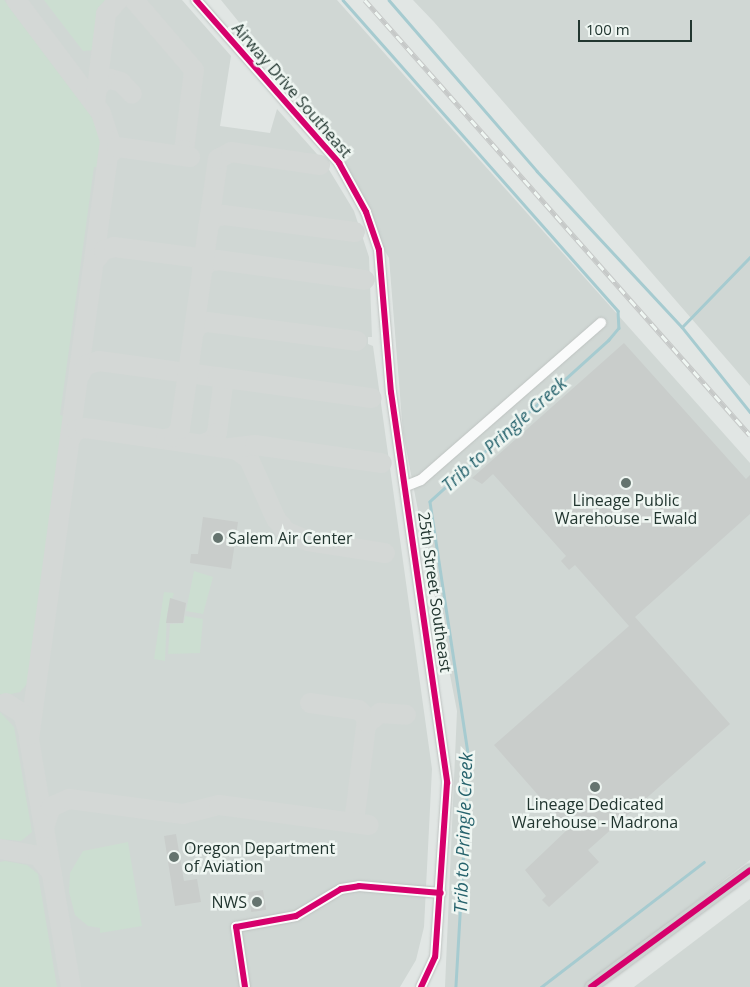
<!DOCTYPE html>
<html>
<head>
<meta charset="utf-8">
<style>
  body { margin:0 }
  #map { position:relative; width:750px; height:987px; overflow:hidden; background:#e1e6e4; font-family:"Open Sans",sans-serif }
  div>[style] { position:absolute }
  .built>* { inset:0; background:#d0d7d4 }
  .green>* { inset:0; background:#ccded1 }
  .stream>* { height:2.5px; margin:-1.25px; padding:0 1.25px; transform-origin:1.25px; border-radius:1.25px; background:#a6cbd0 }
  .taxiway>* { height:20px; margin:-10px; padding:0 10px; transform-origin:10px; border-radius:10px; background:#d4d8d6 }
  .building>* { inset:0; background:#c9cdcb; transform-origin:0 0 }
  .roads { filter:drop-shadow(0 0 1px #bec3c1) drop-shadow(0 0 1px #bec3c1) }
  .minor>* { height:10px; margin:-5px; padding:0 5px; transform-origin:5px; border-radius:5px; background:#fafbfb }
  .major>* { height:12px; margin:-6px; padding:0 6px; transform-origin:6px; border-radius:6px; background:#cdd3d1 }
  .rail>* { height:4.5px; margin-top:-2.25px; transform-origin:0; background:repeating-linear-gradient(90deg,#eff6f2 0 8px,#c6c9c8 0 16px); box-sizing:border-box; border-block:1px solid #c6c9c8 }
  .cycleway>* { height:6px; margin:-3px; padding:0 3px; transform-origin:3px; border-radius:3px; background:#d6006c }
  .dots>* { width:14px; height:14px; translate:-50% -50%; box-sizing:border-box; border:2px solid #eff6f2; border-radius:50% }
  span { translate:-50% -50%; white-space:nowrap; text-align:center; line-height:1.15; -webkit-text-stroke:5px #eff6f2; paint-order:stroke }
  .street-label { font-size:16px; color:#223630 }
  .poi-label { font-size:16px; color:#223630 }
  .left { translate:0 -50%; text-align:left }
  .right { translate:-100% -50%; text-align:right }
  .water-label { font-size:18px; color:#24616b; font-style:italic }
  .scale { position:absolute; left:578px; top:20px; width:114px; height:22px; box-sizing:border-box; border:2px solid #223630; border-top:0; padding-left:6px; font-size:15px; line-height:18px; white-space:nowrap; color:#223630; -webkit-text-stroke:4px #eff6f2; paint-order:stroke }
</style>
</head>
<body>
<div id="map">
  <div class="built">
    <i style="clip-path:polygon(0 0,182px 0,231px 56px,220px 126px,270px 133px,277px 109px,325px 163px,354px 211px,369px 257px,372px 337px,368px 337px,368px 344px,373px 346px,432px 769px,424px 927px,416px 960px,400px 987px,0 987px)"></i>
    <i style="clip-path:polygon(221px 0,337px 0,750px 463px,750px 860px,585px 987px,445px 987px,457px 711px,403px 433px,389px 258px,281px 74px)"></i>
    <i style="clip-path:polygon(413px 0,750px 0,750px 386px,434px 22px)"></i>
    <i style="clip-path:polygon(750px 899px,750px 987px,634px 987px)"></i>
  </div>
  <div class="green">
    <i style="clip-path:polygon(0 0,4px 0,91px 115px,100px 132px,101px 147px,99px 168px,94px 167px,60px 415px,64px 416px,27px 684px,20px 692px,7px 695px,0 694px)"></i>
    <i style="clip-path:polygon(44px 0,112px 0,102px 12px,95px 50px,83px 51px)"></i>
    <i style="clip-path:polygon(194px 571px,213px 577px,203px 614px,186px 611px)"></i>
    <i style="clip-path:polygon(164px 592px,174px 593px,167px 614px,165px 661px,154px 659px)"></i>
    <i style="clip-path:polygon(185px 616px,203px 619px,200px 653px,168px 654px,170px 624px,184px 623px)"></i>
    <i style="clip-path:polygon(0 712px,14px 727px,28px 809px,32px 832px,21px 841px,0 839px)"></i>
    <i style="clip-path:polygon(128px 842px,142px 926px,100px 933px,100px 928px,88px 926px,75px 915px,69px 892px,70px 873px,83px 851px)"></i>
    <i style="clip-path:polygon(5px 861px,27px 865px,38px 874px,57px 987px,0 987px,0 862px)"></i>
  </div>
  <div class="stream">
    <i style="left:343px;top:0;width:415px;rotate:48.5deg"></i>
    <i style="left:618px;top:311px;width:17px;rotate:87deg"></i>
    <i style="left:619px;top:328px;width:16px;rotate:130deg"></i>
    <i style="left:609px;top:340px;width:241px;rotate:137.9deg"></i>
    <i style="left:430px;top:502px;width:261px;rotate:81.4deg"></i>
    <i style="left:469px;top:760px;width:227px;rotate:93.3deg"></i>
    <i style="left:389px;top:0;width:226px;rotate:49.1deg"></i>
    <i style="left:537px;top:171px;width:213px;rotate:47.1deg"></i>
    <i style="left:682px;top:327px;width:109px;rotate:51.3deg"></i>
    <i style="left:682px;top:327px;width:98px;rotate:-45.8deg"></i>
    <i style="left:541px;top:987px;width:205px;rotate:-37.5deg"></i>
  </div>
  <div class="taxiway">
    <i style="left:16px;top:0;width:141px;rotate:53deg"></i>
    <i style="left:101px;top:113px;width:29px;rotate:72deg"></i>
    <i style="left:110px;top:141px;width:603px;rotate:97.71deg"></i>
    <i style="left:29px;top:739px;width:252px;rotate:80.4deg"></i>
    <i style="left:134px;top:0;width:92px;rotate:49.4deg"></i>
    <i style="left:194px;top:70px;width:81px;rotate:97.1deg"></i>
    <i style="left:184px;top:150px;width:9px;rotate:144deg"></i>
    <i style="left:95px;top:93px;width:13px;rotate:-58deg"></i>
    <i style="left:102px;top:82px;width:9px;rotate:-21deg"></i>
    <i style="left:110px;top:79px;width:11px;rotate:15deg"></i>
    <i style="left:121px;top:82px;width:16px;rotate:47deg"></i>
    <i style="left:95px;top:104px;width:91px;rotate:-83deg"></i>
    <i style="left:106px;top:14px;width:18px;rotate:-49deg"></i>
    <i style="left:109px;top:155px;width:11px;rotate:-45deg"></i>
    <i style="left:117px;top:147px;width:74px;rotate:7.8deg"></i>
    <i style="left:208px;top:227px;width:12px;rotate:-59deg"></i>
    <i style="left:214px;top:217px;width:10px;rotate:-11deg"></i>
    <i style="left:224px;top:215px;width:132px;rotate:7.4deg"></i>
    <i style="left:95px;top:261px;width:14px;rotate:-51deg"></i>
    <i style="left:104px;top:250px;width:10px;rotate:-17deg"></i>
    <i style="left:114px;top:247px;width:103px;rotate:7.3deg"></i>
    <i style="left:202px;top:270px;width:10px;rotate:-53deg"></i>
    <i style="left:208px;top:262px;width:10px;rotate:-11deg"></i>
    <i style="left:218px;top:260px;width:148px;rotate:7.7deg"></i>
    <i style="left:194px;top:332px;width:9px;rotate:-58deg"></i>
    <i style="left:199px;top:324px;width:8px;rotate:-14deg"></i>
    <i style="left:207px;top:322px;width:151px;rotate:7.2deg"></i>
    <i style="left:79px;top:376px;width:13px;rotate:-58deg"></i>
    <i style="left:86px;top:365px;width:14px;rotate:-17deg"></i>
    <i style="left:99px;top:361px;width:120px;rotate:7.7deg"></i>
    <i style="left:218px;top:377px;width:9px;rotate:58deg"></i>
    <i style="left:223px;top:385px;width:48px;rotate:97.1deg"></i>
    <i style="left:217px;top:433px;width:8px;rotate:120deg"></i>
    <i style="left:213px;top:440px;width:11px;rotate:158deg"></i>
    <i style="left:218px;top:377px;width:155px;rotate:7.8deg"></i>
    <i style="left:70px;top:439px;width:11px;rotate:-56deg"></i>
    <i style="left:76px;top:430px;width:9px;rotate:-13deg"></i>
    <i style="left:85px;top:428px;width:154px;rotate:8.2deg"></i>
    <i style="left:237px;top:450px;width:15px;rotate:37deg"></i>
    <i style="left:249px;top:459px;width:66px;rotate:65.8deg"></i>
    <i style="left:276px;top:519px;width:17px;rotate:50deg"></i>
    <i style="left:287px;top:532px;width:23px;rotate:23deg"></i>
    <i style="left:308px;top:541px;width:78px;rotate:8.9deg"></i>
    <i style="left:166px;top:439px;width:8px;rotate:-14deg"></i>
    <i style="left:174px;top:437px;width:10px;rotate:-53deg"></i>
    <i style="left:180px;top:429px;width:273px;rotate:-82deg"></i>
    <i style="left:218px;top:159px;width:15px;rotate:-28deg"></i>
    <i style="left:231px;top:152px;width:90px;rotate:8.3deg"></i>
    <i style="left:230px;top:448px;width:25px;rotate:-7deg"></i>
    <i style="left:255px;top:445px;width:128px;rotate:8.1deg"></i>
    <i style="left:6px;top:703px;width:20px;rotate:33deg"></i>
    <i style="left:23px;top:714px;width:22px;rotate:74deg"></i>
    <i style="left:310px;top:703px;width:49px;rotate:8.1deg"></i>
    <i style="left:359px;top:710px;width:11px;rotate:45deg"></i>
    <i style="left:367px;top:718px;width:106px;rotate:97.1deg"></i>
    <i style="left:368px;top:723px;width:16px;rotate:-40deg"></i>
    <i style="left:380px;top:713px;width:26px;rotate:4deg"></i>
    <i style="left:44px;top:828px;width:22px;rotate:-72deg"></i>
    <i style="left:51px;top:807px;width:20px;rotate:-24deg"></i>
    <i style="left:69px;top:799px;width:115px;rotate:7.5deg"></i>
    <i style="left:183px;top:814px;width:37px;rotate:-14deg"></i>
    <i style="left:219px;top:805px;width:151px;rotate:7.6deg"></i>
    <i style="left:0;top:849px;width:39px;rotate:10deg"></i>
    <i style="left:38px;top:856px;width:22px;rotate:51deg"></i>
  </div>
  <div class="building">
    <i style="clip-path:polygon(624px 343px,746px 479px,750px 475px,750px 514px,635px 617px,730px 724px,588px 850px,599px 862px,549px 907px,542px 900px,546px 896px,525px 870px,568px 829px,494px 745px,629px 626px,575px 565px,569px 570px,561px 561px,566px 556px,493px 474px,482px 484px,472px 478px)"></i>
    <i style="clip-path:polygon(203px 517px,238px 522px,231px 569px,190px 563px,191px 554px,198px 554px)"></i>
    <i style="clip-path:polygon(170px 598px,186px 603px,183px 623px,166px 623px)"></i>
    <i style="clip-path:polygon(176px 834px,184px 881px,197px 879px,201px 902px,175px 906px,164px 836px)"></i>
    <i style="left:263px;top:890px;width:20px;height:15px;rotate:81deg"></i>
  </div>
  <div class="roads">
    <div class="minor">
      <i style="left:196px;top:0;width:217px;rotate:48.7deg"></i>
      <i style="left:339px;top:163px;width:56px;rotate:61.1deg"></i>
      <i style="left:366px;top:212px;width:40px;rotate:71.1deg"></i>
      <i style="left:379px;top:250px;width:143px;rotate:85.2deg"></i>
      <i style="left:391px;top:392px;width:395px;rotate:81.8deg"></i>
      <i style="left:447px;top:783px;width:174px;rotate:93.9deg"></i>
      <i style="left:435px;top:957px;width:33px;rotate:115deg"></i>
      <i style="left:406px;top:486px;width:16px;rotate:-22deg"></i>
      <i style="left:421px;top:480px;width:239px;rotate:-41.1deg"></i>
      <i style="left:245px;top:987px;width:61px;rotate:-98.5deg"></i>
      <i style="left:236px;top:927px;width:61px;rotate:-10.4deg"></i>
      <i style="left:296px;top:916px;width:52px;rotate:-31deg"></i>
      <i style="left:341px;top:889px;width:18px;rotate:-9deg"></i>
      <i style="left:359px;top:886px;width:82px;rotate:4.9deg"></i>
    </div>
    <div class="major">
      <i style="left:591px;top:987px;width:197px;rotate:-36.3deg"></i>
    </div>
  </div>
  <div class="rail">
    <i style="left:365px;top:0;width:581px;rotate:48.49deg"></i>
  </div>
  <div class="cycleway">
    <i style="left:196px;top:0;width:217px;rotate:48.7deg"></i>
    <i style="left:339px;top:163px;width:56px;rotate:61.1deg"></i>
    <i style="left:366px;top:212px;width:40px;rotate:71.1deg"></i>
    <i style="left:379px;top:250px;width:143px;rotate:85.2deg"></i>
    <i style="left:391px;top:392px;width:395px;rotate:81.8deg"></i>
    <i style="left:447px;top:783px;width:174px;rotate:93.9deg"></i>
    <i style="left:435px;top:957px;width:33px;rotate:115deg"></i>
    <i style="left:245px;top:987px;width:61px;rotate:-98.5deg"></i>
    <i style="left:236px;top:927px;width:61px;rotate:-10.4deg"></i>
    <i style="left:296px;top:916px;width:52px;rotate:-31deg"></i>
    <i style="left:341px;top:889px;width:18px;rotate:-9deg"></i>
    <i style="left:359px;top:886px;width:82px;rotate:4.9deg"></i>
    <i style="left:591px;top:987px;width:197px;rotate:-36.3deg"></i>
  </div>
  <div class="dots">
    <i style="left:626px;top:483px;background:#65746f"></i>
    <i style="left:218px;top:538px;background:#65746f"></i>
    <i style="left:595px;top:787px;background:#65746f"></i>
    <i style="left:174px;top:857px;background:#65746f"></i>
    <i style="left:257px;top:902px;background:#65746f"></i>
  </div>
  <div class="street-label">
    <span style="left:292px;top:90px;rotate:49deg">Airway Drive Southeast</span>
    <span style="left:435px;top:592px;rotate:82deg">25th Street Southeast</span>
  </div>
  <div class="poi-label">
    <span style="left:626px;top:509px">Lineage Public<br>Warehouse - Ewald</span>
    <span class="left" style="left:228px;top:538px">Salem Air Center</span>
    <span style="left:595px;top:813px">Lineage Dedicated<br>Warehouse - Madrona</span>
    <span class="left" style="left:184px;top:857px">Oregon Department<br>of Aviation</span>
    <span class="right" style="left:247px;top:902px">NWS</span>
  </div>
  <div class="water-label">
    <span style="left:504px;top:434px;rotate:-42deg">Trib to Pringle Creek</span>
    <span style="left:463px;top:833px;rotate:-88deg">Trib to Pringle Creek</span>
  </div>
  <div class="scale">100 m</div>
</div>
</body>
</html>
